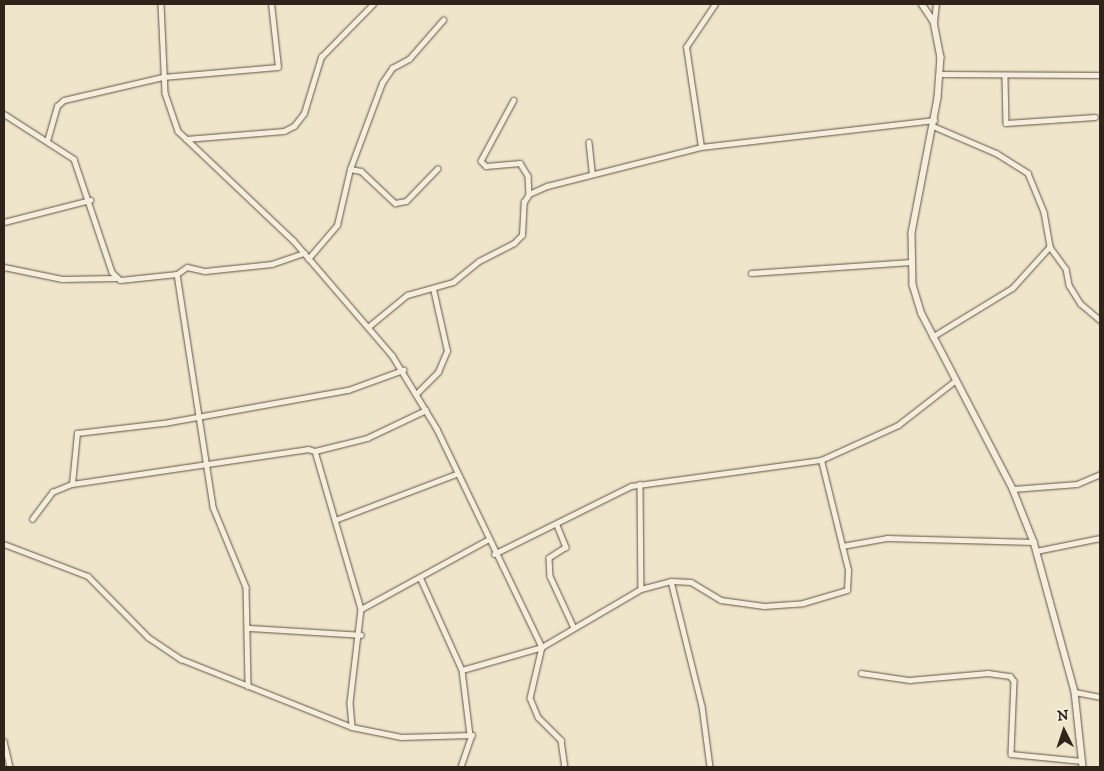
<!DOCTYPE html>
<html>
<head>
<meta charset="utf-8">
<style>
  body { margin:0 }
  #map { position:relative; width:1104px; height:771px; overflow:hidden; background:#efe5ca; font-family:"IM FELL DW Pica",serif }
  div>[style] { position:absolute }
  .roads { filter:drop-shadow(0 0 1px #605446) drop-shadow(0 0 1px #605446) }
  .minor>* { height:4.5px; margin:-2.25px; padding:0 2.25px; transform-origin:2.25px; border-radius:2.25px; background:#f5eedd }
  .tertiary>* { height:5.5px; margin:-2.75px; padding:0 2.75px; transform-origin:2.75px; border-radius:2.75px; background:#f5eedd }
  span { translate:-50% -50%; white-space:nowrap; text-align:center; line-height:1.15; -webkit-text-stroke:4.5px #f5eedd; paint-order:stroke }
  .frame { position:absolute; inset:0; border:5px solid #30231a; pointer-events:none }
  .north { position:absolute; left:1039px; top:706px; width:50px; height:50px; -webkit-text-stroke:4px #f5eedd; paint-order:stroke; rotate:356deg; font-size:14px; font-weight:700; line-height:20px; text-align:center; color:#30231a }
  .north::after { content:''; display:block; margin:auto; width:18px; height:22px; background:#30231a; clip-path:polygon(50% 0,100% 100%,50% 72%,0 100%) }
</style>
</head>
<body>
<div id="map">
  <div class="roads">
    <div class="minor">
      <i style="left:161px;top:4px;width:89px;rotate:87.4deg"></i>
      <i style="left:165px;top:93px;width:40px;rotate:71.1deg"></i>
      <i style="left:178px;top:131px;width:158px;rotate:43.5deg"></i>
      <i style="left:293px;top:240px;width:152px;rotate:49.3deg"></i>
      <i style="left:392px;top:355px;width:87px;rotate:58.7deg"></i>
      <i style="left:437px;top:429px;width:242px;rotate:64.3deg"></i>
      <i style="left:542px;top:647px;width:52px;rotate:103.2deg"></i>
      <i style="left:530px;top:698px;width:21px;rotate:67deg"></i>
      <i style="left:538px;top:717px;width:33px;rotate:45deg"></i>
      <i style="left:561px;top:740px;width:27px;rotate:82deg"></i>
      <i style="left:934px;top:22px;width:18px;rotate:-84deg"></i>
      <i style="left:940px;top:74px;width:160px;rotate:0.4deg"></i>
      <i style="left:1005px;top:77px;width:46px;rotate:88.8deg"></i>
      <i style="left:1006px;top:123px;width:89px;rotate:-3.9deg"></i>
      <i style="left:514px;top:100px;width:69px;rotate:118.4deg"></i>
      <i style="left:481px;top:161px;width:7px;rotate:45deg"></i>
      <i style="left:486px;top:166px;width:34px;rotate:-5deg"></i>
      <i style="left:520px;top:163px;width:15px;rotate:58deg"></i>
      <i style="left:528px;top:176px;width:18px;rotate:87deg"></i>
      <i style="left:4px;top:114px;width:83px;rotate:32.7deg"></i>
      <i style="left:74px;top:159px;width:119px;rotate:71.4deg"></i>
      <i style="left:112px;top:272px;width:11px;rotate:45deg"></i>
      <i style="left:120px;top:280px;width:57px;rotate:-6deg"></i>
      <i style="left:177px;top:274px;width:12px;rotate:-35deg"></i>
      <i style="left:187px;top:267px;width:18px;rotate:13deg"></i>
      <i style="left:205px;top:271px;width:67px;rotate:-6deg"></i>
      <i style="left:272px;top:264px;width:34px;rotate:-19deg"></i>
      <i style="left:933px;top:126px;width:69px;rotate:23.2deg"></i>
      <i style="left:996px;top:153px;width:38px;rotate:32deg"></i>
      <i style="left:1028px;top:173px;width:42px;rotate:67.7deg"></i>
      <i style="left:1044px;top:212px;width:36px;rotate:80deg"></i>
      <i style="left:1050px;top:247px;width:55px;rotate:132.1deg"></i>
      <i style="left:1013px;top:288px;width:94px;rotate:148.5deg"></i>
      <i style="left:186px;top:139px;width:98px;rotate:-4.7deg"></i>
      <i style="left:284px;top:131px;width:11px;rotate:-27deg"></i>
      <i style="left:294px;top:126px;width:16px;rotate:-52deg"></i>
      <i style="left:304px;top:113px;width:59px;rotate:-73.1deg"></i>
      <i style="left:321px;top:57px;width:74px;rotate:-45.5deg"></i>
      <i style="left:47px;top:141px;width:36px;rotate:-74deg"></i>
      <i style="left:57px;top:106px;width:9px;rotate:-41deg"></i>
      <i style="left:64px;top:100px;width:102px;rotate:-13.1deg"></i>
      <i style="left:163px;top:77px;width:115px;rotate:-5deg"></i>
      <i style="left:278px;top:67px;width:63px;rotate:-96.3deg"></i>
      <i style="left:589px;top:142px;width:31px;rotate:84deg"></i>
      <i style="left:701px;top:147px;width:101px;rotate:-98.5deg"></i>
      <i style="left:686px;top:47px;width:52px;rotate:-56deg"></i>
      <i style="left:350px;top:169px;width:11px;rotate:10deg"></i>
      <i style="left:361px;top:171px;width:47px;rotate:43.3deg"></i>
      <i style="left:395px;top:203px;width:11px;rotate:-10deg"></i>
      <i style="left:406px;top:201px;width:45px;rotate:-45.9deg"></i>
      <i style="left:4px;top:222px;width:89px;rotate:-14.3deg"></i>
      <i style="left:1050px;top:247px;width:27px;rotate:54deg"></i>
      <i style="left:1066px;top:269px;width:16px;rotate:79deg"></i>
      <i style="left:1069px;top:285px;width:22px;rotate:58deg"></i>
      <i style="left:1081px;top:304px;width:25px;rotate:40deg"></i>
      <i style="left:308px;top:259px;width:45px;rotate:-49.5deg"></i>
      <i style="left:337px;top:225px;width:57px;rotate:-76.9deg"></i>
      <i style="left:350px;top:169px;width:92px;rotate:-69.6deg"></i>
      <i style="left:382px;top:83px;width:18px;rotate:-56deg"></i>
      <i style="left:392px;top:68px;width:19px;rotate:-28deg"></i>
      <i style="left:409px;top:59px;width:52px;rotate:-48.9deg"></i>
      <i style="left:4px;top:267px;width:59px;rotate:11.7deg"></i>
      <i style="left:62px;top:279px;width:55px;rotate:-1deg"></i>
      <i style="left:751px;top:273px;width:160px;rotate:-3.9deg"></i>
      <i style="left:177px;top:274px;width:236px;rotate:81.2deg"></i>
      <i style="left:213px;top:507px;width:87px;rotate:67.6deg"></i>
      <i style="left:246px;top:587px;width:99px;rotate:88.8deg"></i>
      <i style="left:368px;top:327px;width:50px;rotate:-39.4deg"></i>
      <i style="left:407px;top:295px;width:48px;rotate:-15.8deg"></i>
      <i style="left:453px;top:282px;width:33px;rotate:-39deg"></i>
      <i style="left:479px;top:261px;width:39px;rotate:-27deg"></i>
      <i style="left:514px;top:243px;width:11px;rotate:-45deg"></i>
      <i style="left:522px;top:235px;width:33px;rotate:-87deg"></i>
      <i style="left:524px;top:202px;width:9px;rotate:-58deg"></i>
      <i style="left:529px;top:194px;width:20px;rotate:-24deg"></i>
      <i style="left:547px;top:186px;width:159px;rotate:-14.2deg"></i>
      <i style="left:701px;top:147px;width:235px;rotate:-6.6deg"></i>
      <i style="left:417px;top:393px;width:30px;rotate:-45deg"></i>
      <i style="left:438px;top:372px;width:23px;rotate:-67deg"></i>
      <i style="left:447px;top:351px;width:64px;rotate:-102.7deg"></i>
      <i style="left:315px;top:451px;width:54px;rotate:-14deg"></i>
      <i style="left:367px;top:438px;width:65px;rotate:-25.4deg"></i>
      <i style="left:72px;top:484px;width:51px;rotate:-84.4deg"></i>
      <i style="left:77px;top:433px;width:88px;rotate:-6.6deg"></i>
      <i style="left:164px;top:423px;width:187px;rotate:-10.2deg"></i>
      <i style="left:348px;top:390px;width:59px;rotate:-20deg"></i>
      <i style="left:640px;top:484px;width:105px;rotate:89.5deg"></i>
      <i style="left:1013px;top:489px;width:64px;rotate:-4.5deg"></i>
      <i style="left:1077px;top:484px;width:25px;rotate:-23deg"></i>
      <i style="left:32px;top:519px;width:34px;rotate:-53deg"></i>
      <i style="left:52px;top:492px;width:22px;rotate:-22deg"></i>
      <i style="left:72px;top:484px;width:239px;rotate:-8.4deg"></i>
      <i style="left:308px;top:449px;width:7px;rotate:16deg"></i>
      <i style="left:315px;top:451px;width:72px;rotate:73.8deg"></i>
      <i style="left:335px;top:520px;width:129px;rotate:-20.8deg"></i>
      <i style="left:335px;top:520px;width:93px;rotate:73.7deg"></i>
      <i style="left:361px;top:609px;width:95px;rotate:96.7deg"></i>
      <i style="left:350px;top:703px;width:24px;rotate:85deg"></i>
      <i style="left:557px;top:525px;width:24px;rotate:68deg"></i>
      <i style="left:566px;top:547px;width:20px;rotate:147deg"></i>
      <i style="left:549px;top:558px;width:18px;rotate:87deg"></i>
      <i style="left:550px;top:576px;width:57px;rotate:65.2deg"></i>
      <i style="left:4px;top:544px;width:90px;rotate:20.9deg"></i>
      <i style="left:88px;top:576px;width:86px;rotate:45.5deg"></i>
      <i style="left:148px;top:637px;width:40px;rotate:34deg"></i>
      <i style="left:181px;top:659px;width:184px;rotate:21.7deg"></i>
      <i style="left:352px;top:727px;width:50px;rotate:11.5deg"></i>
      <i style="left:401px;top:737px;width:71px;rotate:-1.6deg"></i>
      <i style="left:472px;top:735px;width:34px;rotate:109deg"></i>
      <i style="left:842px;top:546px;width:46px;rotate:-10.1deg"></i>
      <i style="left:887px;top:538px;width:147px;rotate:1.6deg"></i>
      <i style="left:1036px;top:551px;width:65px;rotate:-11.5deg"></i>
      <i style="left:494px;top:554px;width:153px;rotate:-26.4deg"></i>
      <i style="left:631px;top:486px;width:192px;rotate:-7.8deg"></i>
      <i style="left:821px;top:460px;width:85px;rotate:-24.4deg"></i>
      <i style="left:898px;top:425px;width:73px;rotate:-37.8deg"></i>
      <i style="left:420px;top:577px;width:102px;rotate:65.7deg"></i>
      <i style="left:462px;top:670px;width:65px;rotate:83deg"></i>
      <i style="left:671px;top:581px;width:129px;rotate:76.1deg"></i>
      <i style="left:702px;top:706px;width:62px;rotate:82.5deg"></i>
      <i style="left:361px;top:609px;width:144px;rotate:-28.7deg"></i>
      <i style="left:248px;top:628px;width:113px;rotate:3.5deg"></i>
      <i style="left:462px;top:670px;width:83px;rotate:-16deg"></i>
      <i style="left:542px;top:647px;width:115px;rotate:-30.4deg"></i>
      <i style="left:641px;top:589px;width:31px;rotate:-15deg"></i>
      <i style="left:671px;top:581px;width:20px;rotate:3deg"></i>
      <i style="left:691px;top:582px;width:35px;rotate:31deg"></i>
      <i style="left:721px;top:600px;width:43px;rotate:7.9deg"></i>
      <i style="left:764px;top:606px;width:39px;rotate:-4deg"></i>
      <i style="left:803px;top:603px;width:46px;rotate:-16.5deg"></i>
      <i style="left:847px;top:590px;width:20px;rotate:-87deg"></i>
      <i style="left:848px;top:570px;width:113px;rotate:-103.8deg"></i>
      <i style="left:861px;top:673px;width:49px;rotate:8.3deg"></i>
      <i style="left:909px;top:680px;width:79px;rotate:-5.1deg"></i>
      <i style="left:988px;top:673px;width:22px;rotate:8deg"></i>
      <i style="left:1010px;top:676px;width:6px;rotate:51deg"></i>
      <i style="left:1014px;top:681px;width:73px;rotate:92.4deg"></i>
      <i style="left:1011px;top:754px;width:71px;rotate:5.6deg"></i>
      <i style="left:1075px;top:692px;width:25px;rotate:11deg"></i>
      <i style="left:4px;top:741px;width:27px;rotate:77deg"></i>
    </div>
    <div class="tertiary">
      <i style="left:922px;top:4px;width:22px;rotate:56deg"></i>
      <i style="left:934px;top:22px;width:36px;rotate:79deg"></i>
      <i style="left:941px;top:57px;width:41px;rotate:94.2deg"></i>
      <i style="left:938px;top:98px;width:137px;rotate:100.9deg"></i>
      <i style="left:912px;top:233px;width:52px;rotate:88.9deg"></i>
      <i style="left:913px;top:285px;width:30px;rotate:73deg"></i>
      <i style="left:922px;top:314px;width:197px;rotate:62.5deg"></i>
      <i style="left:1013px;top:489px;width:57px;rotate:68.4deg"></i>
      <i style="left:1034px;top:542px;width:156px;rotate:74.7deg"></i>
      <i style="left:1075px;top:692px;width:75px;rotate:83.9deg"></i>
    </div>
  </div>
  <div class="frame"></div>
  <div class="north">N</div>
</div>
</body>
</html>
